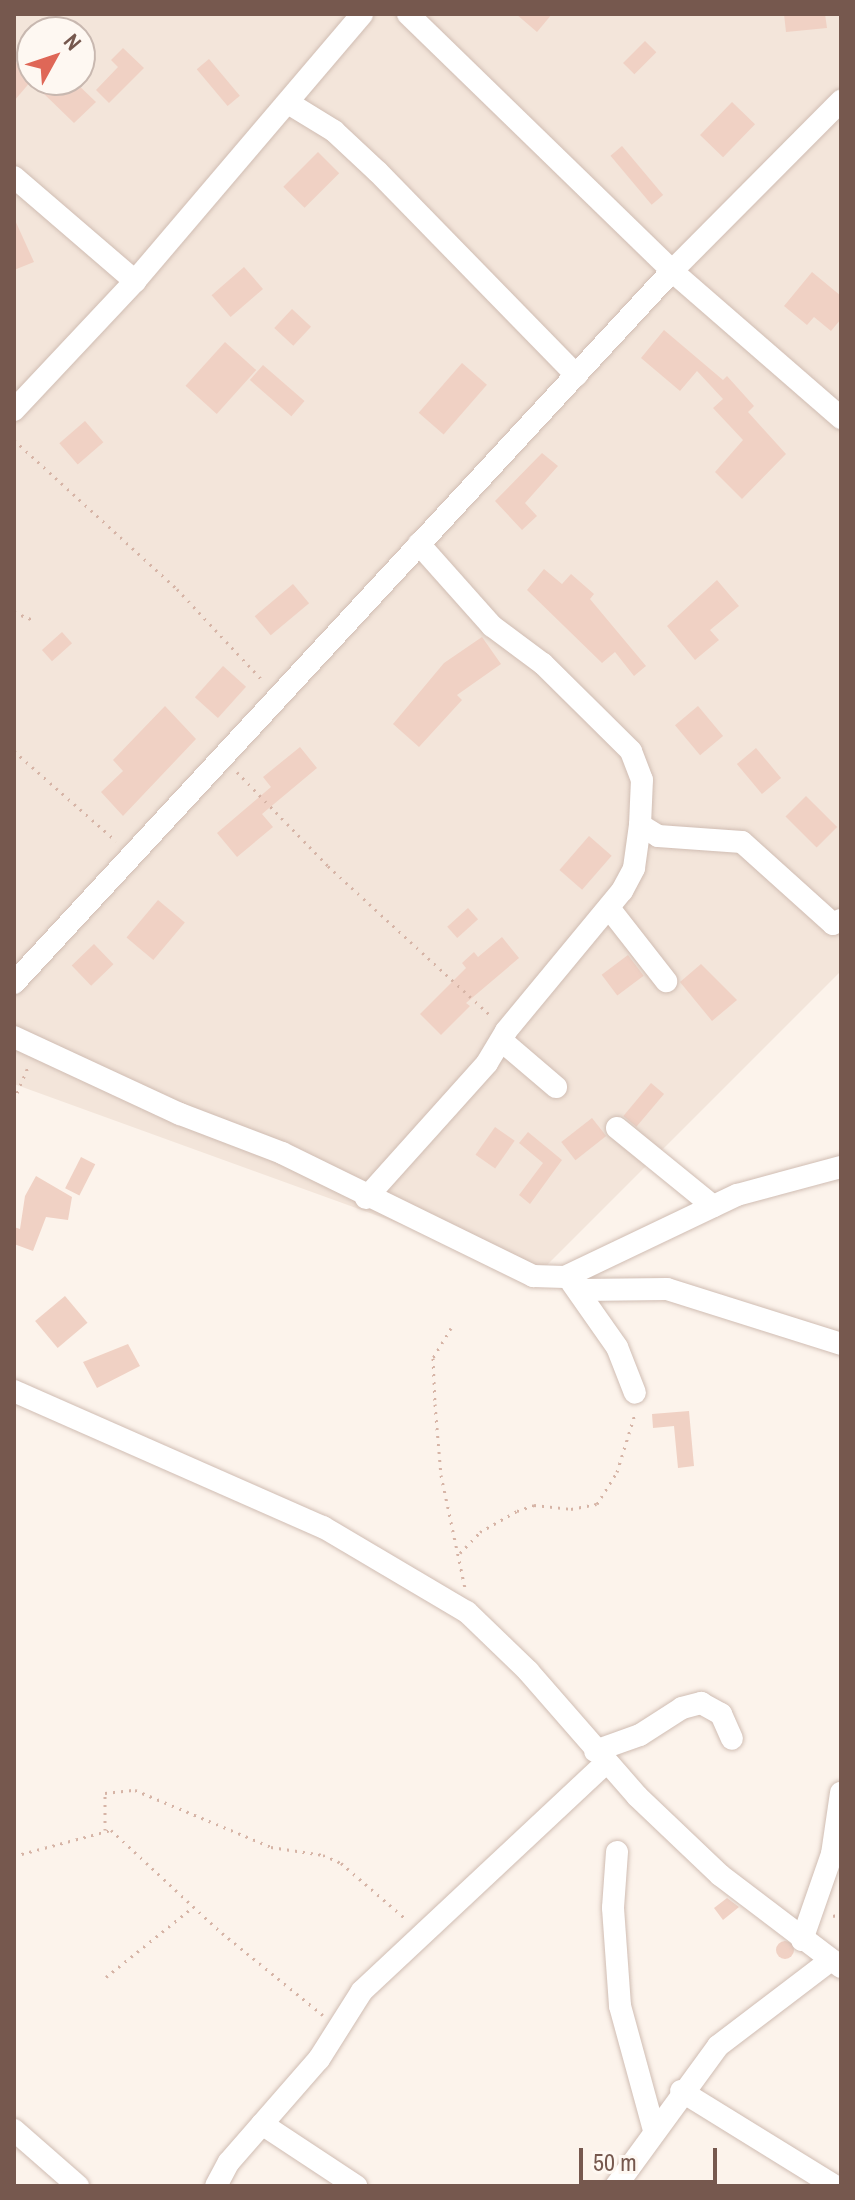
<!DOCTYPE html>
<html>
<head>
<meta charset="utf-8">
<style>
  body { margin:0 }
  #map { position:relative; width:855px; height:2200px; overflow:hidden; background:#fcf3eb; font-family:"Archivo Narrow",sans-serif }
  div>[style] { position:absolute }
  .residential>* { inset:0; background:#f3e5da }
  .building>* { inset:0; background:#f0d1c4; transform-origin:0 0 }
  .round { border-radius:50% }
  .path>* { height:3px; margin-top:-1.5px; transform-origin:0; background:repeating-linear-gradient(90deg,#d6b4a6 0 2px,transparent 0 8px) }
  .roads { filter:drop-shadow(0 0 2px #d0bdb3) drop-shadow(0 0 2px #d0bdb3) }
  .minor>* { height:22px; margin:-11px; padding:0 11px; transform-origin:11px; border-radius:11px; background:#fff }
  span { translate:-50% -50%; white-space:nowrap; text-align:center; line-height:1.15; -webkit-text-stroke:7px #fef8f2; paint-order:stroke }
  .frame { position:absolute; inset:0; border:16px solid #76584e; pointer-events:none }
  .north { position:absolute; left:16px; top:16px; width:80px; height:80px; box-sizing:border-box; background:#fef8f2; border:2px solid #c8b8b0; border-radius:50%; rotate:50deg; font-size:22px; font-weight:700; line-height:32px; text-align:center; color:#76584e }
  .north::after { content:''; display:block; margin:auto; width:28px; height:36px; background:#df6757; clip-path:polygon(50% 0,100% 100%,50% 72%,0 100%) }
  .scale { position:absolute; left:579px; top:2148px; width:138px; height:36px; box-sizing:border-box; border:4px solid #76584e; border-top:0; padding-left:10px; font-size:24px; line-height:28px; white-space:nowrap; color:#76584e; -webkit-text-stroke:6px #fef8f2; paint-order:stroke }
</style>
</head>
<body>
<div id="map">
  <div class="residential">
    <i style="clip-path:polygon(evenodd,14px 14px,841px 14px,841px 971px,538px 1274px,14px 1084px,14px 14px,32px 32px,80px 32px,80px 80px,32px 80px,32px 32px)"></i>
  </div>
  <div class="building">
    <i style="clip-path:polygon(516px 14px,552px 14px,537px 32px)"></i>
    <i style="clip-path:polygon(784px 14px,825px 14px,827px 28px,786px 32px)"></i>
    <i style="left:645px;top:41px;width:16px;height:31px;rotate:45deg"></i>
    <i style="clip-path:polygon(123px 48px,144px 68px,109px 103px,96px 90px,118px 67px,111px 60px)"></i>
    <i style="clip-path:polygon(22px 57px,32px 66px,32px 80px,14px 101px,14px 66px)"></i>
    <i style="left:209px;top:59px;width:48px;height:16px;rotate:50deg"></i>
    <i style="clip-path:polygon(54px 80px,73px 80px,96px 102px,74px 123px,42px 92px)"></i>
    <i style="left:732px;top:102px;width:32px;height:46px;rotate:44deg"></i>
    <i style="left:622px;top:146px;width:64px;height:15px;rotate:50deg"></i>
    <i style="left:318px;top:152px;width:30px;height:49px;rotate:45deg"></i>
    <i style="clip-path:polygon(14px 218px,34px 262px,14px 270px)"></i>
    <i style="left:244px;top:267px;width:29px;height:43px;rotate:49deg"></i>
    <i style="clip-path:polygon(812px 272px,841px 296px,841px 319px,831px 331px,814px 317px,807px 325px,784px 306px)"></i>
    <i style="left:292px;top:309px;width:26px;height:26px;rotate:43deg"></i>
    <i style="clip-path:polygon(664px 330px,723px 380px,727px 376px,754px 406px,748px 412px,786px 454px,742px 499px,715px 472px,743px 440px,713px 408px,723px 399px,697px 371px,680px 391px,641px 358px)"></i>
    <i style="left:225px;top:342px;width:42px;height:59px;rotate:42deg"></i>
    <i style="left:462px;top:363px;width:33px;height:66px;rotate:41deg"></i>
    <i style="left:263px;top:365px;width:55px;height:20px;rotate:41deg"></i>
    <i style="left:85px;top:421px;width:28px;height:34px;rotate:49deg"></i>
    <i style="clip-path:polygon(542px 453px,558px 466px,525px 503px,537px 516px,522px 530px,495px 501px)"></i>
    <i style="clip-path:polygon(544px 569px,562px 584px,571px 574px,594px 594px,590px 599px,646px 666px,634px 676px,615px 652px,602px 663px,527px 590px)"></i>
    <i style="clip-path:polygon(717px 580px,739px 606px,710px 630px,719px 640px,695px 660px,667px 626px)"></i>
    <i style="left:293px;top:584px;width:25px;height:50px;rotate:50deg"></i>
    <i style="left:62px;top:632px;width:15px;height:27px;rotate:48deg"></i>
    <i style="clip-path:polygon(482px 637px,501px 664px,457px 695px,462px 700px,419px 747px,393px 724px,444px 663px)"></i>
    <i style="left:223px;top:666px;width:31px;height:42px;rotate:42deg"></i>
    <i style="clip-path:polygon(165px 706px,196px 739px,123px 816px,101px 792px,123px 771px,113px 760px)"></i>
    <i style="left:698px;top:706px;width:39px;height:30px;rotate:50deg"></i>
    <i style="clip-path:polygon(300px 747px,317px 768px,262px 814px,273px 827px,237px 857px,217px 833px,271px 787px,263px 777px)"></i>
    <i style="left:756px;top:748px;width:39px;height:25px;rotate:50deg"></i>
    <i style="left:806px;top:796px;width:44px;height:29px;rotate:45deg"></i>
    <i style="left:589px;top:836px;width:30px;height:45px;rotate:41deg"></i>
    <i style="left:158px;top:900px;width:35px;height:49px;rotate:40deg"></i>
    <i style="left:468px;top:908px;width:15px;height:28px;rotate:48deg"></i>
    <i style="clip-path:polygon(502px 937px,519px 958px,466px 1003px,470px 1006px,441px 1035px,420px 1014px,466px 968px,462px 963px,474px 952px,478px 957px)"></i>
    <i style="left:94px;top:944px;width:28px;height:31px;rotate:46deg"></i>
    <i style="left:628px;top:955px;width:26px;height:33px;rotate:53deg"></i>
    <i style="clip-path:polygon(701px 964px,737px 1000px,712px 1021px,680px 982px)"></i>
    <i style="left:651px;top:1083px;width:17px;height:43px;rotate:40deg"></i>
    <i style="left:592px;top:1118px;width:23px;height:39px;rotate:52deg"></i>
    <i style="left:495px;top:1127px;width:24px;height:34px;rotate:35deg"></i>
    <i style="clip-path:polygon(528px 1132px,562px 1160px,530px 1204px,519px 1195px,543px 1163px,519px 1143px)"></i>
    <i style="left:81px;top:1157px;width:16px;height:35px;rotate:27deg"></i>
    <i style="clip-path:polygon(36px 1176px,72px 1197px,68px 1220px,46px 1217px,33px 1251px,14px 1244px,14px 1227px,20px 1229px,25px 1196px)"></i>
    <i style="left:65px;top:1296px;width:35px;height:39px;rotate:50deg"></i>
    <i style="clip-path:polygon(128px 1344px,140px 1366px,97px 1388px,83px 1362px)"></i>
    <i style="clip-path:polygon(689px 1411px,694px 1466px,678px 1468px,674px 1426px,653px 1428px,652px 1414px)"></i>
    <i style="clip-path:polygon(727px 1898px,739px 1907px,723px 1920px,714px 1908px)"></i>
    <i class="round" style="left:776px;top:1941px;width:18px;height:18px"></i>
  </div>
  <div class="path">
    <i style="left:14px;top:440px;width:221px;rotate:42.4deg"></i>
    <i style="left:177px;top:589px;width:127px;rotate:46.9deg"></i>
    <i style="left:14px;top:612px;width:23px;rotate:23deg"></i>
    <i style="left:14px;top:751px;width:136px;rotate:41.4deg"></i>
    <i style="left:237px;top:772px;width:131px;rotate:45.9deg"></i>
    <i style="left:328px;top:866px;width:222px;rotate:42.6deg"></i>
    <i style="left:14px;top:1100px;width:39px;rotate:-67deg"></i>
    <i style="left:451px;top:1328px;width:35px;rotate:121deg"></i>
    <i style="left:433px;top:1358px;width:46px;rotate:87.5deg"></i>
    <i style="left:435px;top:1404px;width:71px;rotate:85.2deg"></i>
    <i style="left:441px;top:1475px;width:116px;rotate:78deg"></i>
    <i style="left:460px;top:1553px;width:29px;rotate:-46deg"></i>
    <i style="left:480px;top:1532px;width:43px;rotate:-29.6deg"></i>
    <i style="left:517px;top:1511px;width:18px;rotate:-19deg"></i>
    <i style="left:534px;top:1505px;width:37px;rotate:6deg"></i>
    <i style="left:571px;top:1509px;width:26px;rotate:-11deg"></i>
    <i style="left:597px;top:1504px;width:38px;rotate:-58deg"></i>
    <i style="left:617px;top:1472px;width:61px;rotate:-72.8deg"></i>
    <i style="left:105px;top:1830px;width:37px;rotate:-90deg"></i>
    <i style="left:105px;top:1793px;width:30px;rotate:-6deg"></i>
    <i style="left:135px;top:1790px;width:147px;rotate:22.7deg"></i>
    <i style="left:271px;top:1847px;width:53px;rotate:8.7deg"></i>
    <i style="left:323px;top:1855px;width:20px;rotate:24deg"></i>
    <i style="left:341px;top:1863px;width:87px;rotate:40.8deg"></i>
    <i style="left:14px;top:1856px;width:100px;rotate:-15deg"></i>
    <i style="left:111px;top:1830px;width:151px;rotate:42.9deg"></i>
    <i style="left:222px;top:1933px;width:130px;rotate:39.1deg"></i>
    <i style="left:833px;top:1916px;width:8px;rotate:-14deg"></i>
    <i style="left:106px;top:1977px;width:112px;rotate:-38.8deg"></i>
  </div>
  <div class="roads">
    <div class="minor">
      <i style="left:408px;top:14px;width:368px;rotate:44.2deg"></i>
      <i style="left:672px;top:271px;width:224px;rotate:41deg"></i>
      <i style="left:290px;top:104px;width:52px;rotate:31.5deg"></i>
      <i style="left:334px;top:131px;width:60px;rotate:43deg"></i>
      <i style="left:378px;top:172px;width:284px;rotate:45.7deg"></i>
      <i style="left:14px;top:177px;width:160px;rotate:40.7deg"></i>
      <i style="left:14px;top:410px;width:177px;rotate:-46.8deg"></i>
      <i style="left:135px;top:281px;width:350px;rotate:-49.6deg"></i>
      <i style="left:640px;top:825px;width:21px;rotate:31deg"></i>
      <i style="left:658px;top:836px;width:84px;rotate:4.1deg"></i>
      <i style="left:742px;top:842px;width:122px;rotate:42deg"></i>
      <i style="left:833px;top:924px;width:9px;rotate:-27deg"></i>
      <i style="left:609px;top:908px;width:93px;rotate:52deg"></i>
      <i style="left:14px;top:983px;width:969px;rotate:-47.26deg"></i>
      <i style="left:672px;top:271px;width:240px;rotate:-45.2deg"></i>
      <i style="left:14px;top:1037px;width:183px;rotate:24.9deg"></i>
      <i style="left:180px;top:1114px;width:109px;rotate:20.9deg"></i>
      <i style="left:282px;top:1153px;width:280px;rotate:26.1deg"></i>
      <i style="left:533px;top:1276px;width:32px;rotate:2deg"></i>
      <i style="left:565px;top:1277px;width:191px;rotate:-25.5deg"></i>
      <i style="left:737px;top:1195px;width:108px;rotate:-15.1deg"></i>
      <i style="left:502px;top:1041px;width:71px;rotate:40.4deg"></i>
      <i style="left:617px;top:1128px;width:124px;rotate:39.1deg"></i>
      <i style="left:366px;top:1198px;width:181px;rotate:-48.1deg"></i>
      <i style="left:487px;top:1063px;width:37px;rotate:-59deg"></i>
      <i style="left:506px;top:1031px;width:182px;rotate:-50.4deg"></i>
      <i style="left:622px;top:891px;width:26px;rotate:-62deg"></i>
      <i style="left:634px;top:868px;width:43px;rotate:-82.1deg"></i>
      <i style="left:640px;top:825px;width:45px;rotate:-87.5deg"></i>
      <i style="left:642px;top:780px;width:31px;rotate:-111deg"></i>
      <i style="left:631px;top:751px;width:124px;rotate:-135.3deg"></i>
      <i style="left:543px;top:664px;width:64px;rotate:-143.3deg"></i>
      <i style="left:492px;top:626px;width:110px;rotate:-131.7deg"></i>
      <i style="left:572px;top:1283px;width:78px;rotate:54.9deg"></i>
      <i style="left:617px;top:1347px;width:49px;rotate:68.6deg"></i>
      <i style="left:580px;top:1290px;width:87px;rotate:-0.7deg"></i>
      <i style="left:667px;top:1289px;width:182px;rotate:17.5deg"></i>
      <i style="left:14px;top:1391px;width:338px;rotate:23.8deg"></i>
      <i style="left:323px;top:1527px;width:167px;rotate:30.6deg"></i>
      <i style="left:467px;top:1612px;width:85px;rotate:44deg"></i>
      <i style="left:528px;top:1671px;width:166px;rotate:48.9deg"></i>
      <i style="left:637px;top:1796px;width:115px;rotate:43.6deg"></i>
      <i style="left:720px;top:1875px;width:152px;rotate:37.2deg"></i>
      <i style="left:595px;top:1751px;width:48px;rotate:-19.6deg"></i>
      <i style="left:640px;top:1735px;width:50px;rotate:-32.7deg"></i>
      <i style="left:682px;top:1708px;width:20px;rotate:-15deg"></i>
      <i style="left:701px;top:1703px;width:23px;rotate:29deg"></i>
      <i style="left:721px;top:1714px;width:27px;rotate:66deg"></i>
      <i style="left:617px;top:1852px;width:56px;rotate:94.1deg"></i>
      <i style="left:613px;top:1908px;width:98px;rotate:85.9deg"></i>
      <i style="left:620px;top:2006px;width:129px;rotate:74.7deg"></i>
      <i style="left:802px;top:1940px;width:91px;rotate:-70.8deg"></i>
      <i style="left:832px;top:1854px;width:62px;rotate:-81.6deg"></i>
      <i style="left:681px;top:2091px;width:181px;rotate:31.7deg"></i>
      <i style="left:262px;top:2124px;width:113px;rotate:33.4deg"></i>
      <i style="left:14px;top:2130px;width:85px;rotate:41.2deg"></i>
      <i style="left:216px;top:2186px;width:27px;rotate:-62deg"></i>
      <i style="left:229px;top:2162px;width:137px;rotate:-48.9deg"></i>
      <i style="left:319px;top:2059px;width:80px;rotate:-57.7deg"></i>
      <i style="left:362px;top:1991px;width:333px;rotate:-43.1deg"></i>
      <i style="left:616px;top:2186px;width:173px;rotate:-53.9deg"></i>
      <i style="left:718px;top:2046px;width:142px;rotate:-37.3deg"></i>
    </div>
  </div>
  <div class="frame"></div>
  <div class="north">N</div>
  <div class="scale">50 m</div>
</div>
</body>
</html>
